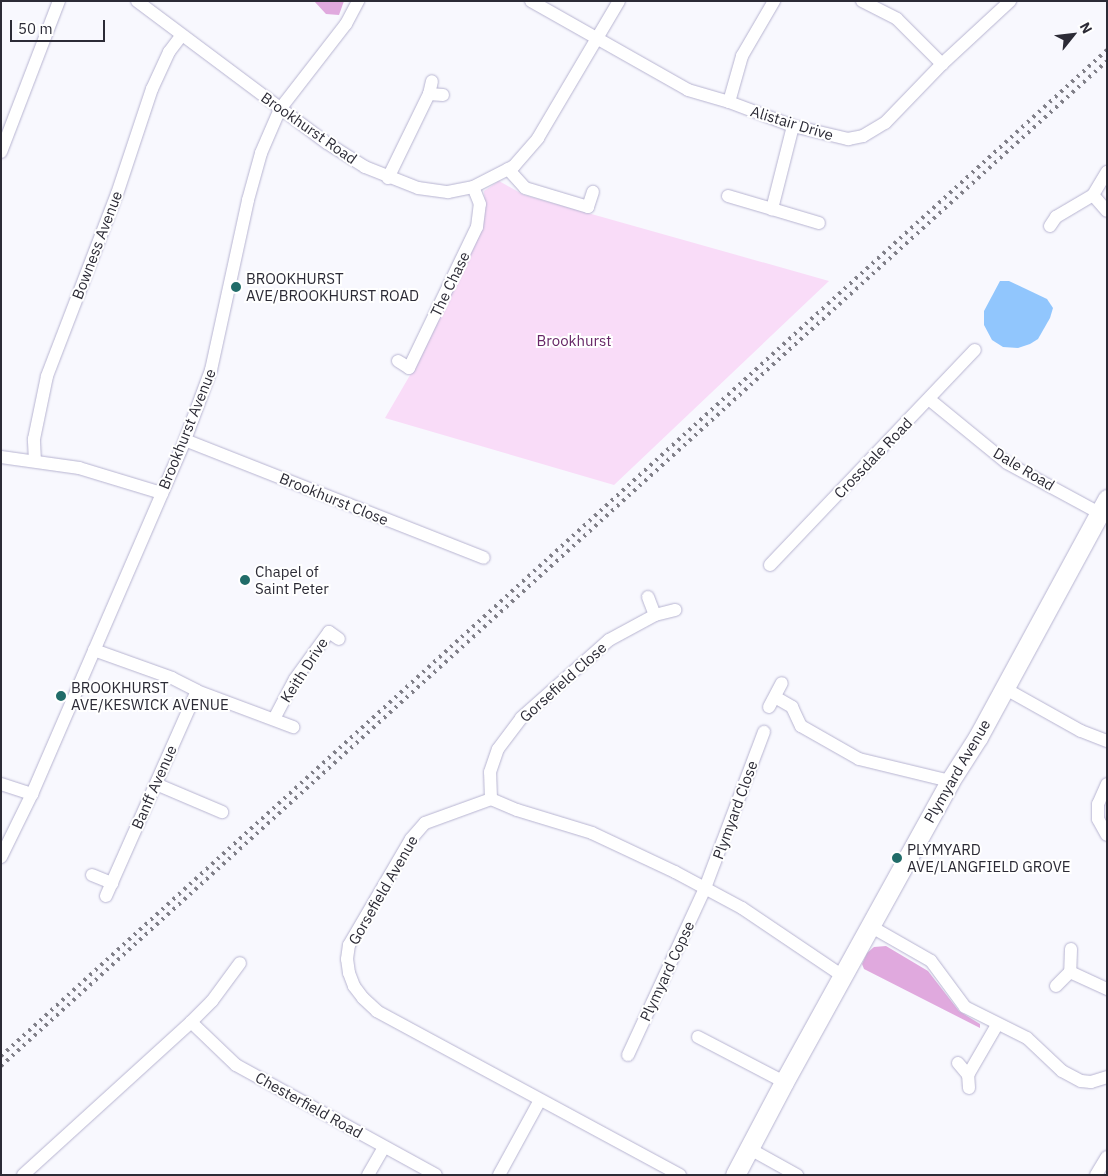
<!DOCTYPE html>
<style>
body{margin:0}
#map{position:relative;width:1108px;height:1176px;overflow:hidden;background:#f8f8fe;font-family:"IBM Plex Sans",sans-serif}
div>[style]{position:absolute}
.green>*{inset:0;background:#f9dcf8}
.forest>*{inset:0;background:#e0a9de}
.water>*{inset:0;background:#91c6fd}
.roads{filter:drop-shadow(0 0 1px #b7b4d1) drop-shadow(0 0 1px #b7b4d1)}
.street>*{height:12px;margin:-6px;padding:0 6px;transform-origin:6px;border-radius:6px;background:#fff}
.secondary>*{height:19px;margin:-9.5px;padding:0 9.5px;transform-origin:9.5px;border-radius:9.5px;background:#fff}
.rail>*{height:4px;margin-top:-2px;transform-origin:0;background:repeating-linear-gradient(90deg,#818089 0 2.5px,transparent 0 7.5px)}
.dots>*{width:14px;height:14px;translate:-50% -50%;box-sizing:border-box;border:2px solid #fff;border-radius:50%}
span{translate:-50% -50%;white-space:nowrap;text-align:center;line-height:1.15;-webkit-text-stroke:4px #fff;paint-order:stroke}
.street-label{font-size:15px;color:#2c2b36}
.poi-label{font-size:15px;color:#2c2b36}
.left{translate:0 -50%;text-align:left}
.park-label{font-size:15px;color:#672767}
.frame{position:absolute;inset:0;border:2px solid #2c2b36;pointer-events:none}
.north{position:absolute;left:1048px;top:10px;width:50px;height:50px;-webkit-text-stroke:4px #fff;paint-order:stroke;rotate:61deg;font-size:14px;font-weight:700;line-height:20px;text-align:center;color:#2c2b36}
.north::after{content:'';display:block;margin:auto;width:18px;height:22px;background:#2c2b36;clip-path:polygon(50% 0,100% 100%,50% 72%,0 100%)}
.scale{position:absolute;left:10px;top:20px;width:95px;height:22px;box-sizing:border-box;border:2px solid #2c2b36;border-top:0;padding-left:6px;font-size:15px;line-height:18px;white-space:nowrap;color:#2c2b36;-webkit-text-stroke:4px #fff;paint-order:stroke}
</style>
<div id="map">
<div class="green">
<i style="clip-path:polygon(499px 181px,524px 195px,829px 281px,614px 485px,385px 418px,413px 370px,485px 210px,484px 191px)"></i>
</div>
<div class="forest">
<i style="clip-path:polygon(314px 1px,344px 1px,339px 15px,326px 14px)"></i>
<i style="clip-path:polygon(886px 946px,928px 971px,959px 1011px,980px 1024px,980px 1028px,864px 969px,862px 964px,867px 953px,874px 947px)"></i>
</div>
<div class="water">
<i style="clip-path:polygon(1000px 281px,1009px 281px,1047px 299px,1053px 308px,1050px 318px,1038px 339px,1030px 344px,1018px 348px,1003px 347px,992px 340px,984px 325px,984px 311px)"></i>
</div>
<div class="roads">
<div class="street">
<i style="left:137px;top:1px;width:237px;rotate:36.8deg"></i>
<i style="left:327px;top:143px;width:45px;rotate:32.3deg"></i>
<i style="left:365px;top:167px;width:57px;rotate:21.6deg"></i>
<i style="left:418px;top:188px;width:30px;rotate:8deg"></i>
<i style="left:448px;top:192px;width:25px;rotate:-11deg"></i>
<i style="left:473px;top:187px;width:46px;rotate:-27.1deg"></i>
<i style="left:514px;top:166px;width:37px;rotate:-49deg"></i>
<i style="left:538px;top:138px;width:159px;rotate:-59.4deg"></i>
<i style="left:531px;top:1px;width:180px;rotate:29.5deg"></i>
<i style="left:688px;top:90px;width:43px;rotate:16.3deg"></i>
<i style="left:729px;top:102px;width:68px;rotate:20.6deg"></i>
<i style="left:793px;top:126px;width:57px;rotate:13.3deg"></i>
<i style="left:848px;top:139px;width:15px;rotate:-11deg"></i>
<i style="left:863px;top:136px;width:26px;rotate:-31deg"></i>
<i style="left:885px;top:123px;width:82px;rotate:-46deg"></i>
<i style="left:942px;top:64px;width:93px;rotate:-42.8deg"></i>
<i style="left:862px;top:1px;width:39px;rotate:27deg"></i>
<i style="left:897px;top:19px;width:64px;rotate:45deg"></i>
<i style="left:429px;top:94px;width:14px;rotate:4deg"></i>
<i style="left:729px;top:102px;width:48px;rotate:-74.2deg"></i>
<i style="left:742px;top:56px;width:64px;rotate:-59.8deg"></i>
<i style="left:793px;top:126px;width:86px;rotate:104.2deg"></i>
<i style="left:772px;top:209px;width:49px;rotate:16.6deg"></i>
<i style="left:1px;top:152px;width:162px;rotate:-69deg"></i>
<i style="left:508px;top:169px;width:25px;rotate:48deg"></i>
<i style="left:525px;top:188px;width:66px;rotate:16.8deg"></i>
<i style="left:588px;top:207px;width:16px;rotate:-72deg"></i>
<i style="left:388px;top:178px;width:93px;rotate:-64deg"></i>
<i style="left:429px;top:94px;width:13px;rotate:-77deg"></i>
<i style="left:1093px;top:195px;width:21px;rotate:49deg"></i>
<i style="left:728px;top:196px;width:46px;rotate:16.5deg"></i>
<i style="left:1050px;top:226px;width:11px;rotate:-56deg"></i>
<i style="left:1056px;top:217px;width:43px;rotate:-30.7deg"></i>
<i style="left:1093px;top:195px;width:27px;rotate:-59deg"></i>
<i style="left:398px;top:361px;width:13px;rotate:32deg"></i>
<i style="left:409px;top:368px;width:157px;rotate:-64.3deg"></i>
<i style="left:477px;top:227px;width:23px;rotate:-83deg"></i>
<i style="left:480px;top:204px;width:18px;rotate:-112deg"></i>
<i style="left:930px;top:400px;width:99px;rotate:39.3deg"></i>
<i style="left:1007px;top:463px;width:105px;rotate:28.5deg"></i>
<i style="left:185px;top:440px;width:321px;rotate:21.5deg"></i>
<i style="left:1px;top:457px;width:79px;rotate:8deg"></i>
<i style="left:79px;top:468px;width:87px;rotate:16.8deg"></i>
<i style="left:35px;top:461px;width:22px;rotate:-93deg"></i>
<i style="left:34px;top:439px;width:64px;rotate:-78.3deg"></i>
<i style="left:47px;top:376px;width:195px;rotate:-69deg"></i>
<i style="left:117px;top:194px;width:111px;rotate:-71.6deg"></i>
<i style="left:152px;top:89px;width:41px;rotate:-65.3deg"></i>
<i style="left:169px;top:52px;width:20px;rotate:-53deg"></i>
<i style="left:770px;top:565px;width:297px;rotate:-46.4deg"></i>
<i style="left:648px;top:597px;width:19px;rotate:69deg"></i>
<i style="left:94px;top:650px;width:83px;rotate:19.7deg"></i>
<i style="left:172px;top:678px;width:28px;rotate:27deg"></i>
<i style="left:197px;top:691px;width:103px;rotate:20.6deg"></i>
<i style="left:1004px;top:688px;width:88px;rotate:29.2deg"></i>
<i style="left:1081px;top:731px;width:28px;rotate:21deg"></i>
<i style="left:775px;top:697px;width:20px;rotate:30deg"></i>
<i style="left:792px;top:707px;width:21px;rotate:65deg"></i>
<i style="left:801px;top:726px;width:67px;rotate:29.6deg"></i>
<i style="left:859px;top:759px;width:94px;rotate:13.6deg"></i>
<i style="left:769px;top:707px;width:27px;rotate:-62deg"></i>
<i style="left:274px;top:719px;width:45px;rotate:-62.3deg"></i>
<i style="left:295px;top:679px;width:58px;rotate:-54.1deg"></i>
<i style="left:329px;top:632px;width:12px;rotate:35deg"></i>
<i style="left:1px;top:784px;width:33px;rotate:18deg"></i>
<i style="left:156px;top:784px;width:72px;rotate:23deg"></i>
<i style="left:1107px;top:784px;width:22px;rotate:114deg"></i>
<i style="left:1098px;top:804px;width:15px;rotate:90deg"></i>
<i style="left:1098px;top:819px;width:18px;rotate:61deg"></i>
<i style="left:491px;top:799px;width:27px;rotate:-92deg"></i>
<i style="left:490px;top:772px;width:24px;rotate:-71deg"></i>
<i style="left:498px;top:749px;width:39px;rotate:-53deg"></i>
<i style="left:521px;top:718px;width:118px;rotate:-41.6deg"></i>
<i style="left:609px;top:640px;width:52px;rotate:-28.5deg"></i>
<i style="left:655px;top:615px;width:21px;rotate:-14deg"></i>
<i style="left:1px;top:857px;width:70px;rotate:-63.8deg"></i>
<i style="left:32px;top:794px;width:386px;rotate:-66.6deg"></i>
<i style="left:185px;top:440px;width:75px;rotate:-69.6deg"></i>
<i style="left:211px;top:370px;width:174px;rotate:-77.7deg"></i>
<i style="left:248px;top:200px;width:49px;rotate:-74.5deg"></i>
<i style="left:261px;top:153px;width:48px;rotate:-66.6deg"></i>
<i style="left:280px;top:109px;width:108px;rotate:-52.2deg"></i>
<i style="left:346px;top:24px;width:26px;rotate:-62deg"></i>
<i style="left:92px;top:875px;width:22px;rotate:22deg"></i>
<i style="left:106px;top:896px;width:224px;rotate:-66.1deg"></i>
<i style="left:870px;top:926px;width:70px;rotate:29.8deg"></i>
<i style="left:931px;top:961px;width:57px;rotate:53.5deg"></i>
<i style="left:965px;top:1007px;width:69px;rotate:26.6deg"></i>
<i style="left:1027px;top:1038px;width:48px;rotate:43.3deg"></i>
<i style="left:1062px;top:1071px;width:21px;rotate:28deg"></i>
<i style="left:1081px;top:1081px;width:10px;rotate:6deg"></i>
<i style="left:1091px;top:1082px;width:17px;rotate:-17deg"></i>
<i style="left:1071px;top:949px;width:23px;rotate:92deg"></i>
<i style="left:1070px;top:972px;width:41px;rotate:24.7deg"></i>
<i style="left:1056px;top:986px;width:20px;rotate:-45deg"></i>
<i style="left:191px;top:1022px;width:30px;rotate:-45deg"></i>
<i style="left:212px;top:1001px;width:47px;rotate:-53.6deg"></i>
<i style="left:698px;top:1037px;width:97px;rotate:27.6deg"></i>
<i style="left:628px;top:1055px;width:184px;rotate:-65.2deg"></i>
<i style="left:705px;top:888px;width:167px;rotate:-69.3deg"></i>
<i style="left:958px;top:1063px;width:16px;rotate:50deg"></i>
<i style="left:969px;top:1088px;width:13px;rotate:-94deg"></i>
<i style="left:968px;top:1075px;width:58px;rotate:-59.9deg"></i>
<i style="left:750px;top:1149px;width:54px;rotate:29deg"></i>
<i style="left:23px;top:1175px;width:227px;rotate:-42.3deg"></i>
<i style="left:191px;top:1022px;width:62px;rotate:43.7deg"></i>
<i style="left:236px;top:1065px;width:228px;rotate:28.8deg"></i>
<i style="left:368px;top:1175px;width:32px;rotate:-60deg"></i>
<i style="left:499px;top:1175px;width:85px;rotate:-61.3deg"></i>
<i style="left:680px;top:1175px;width:345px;rotate:-151.6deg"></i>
<i style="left:377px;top:1011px;width:19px;rotate:-137deg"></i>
<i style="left:363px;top:998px;width:15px;rotate:-127deg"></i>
<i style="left:354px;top:986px;width:14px;rotate:-111deg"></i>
<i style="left:349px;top:973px;width:14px;rotate:-98deg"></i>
<i style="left:347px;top:959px;width:14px;rotate:-82deg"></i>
<i style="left:349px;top:945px;width:123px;rotate:-59.7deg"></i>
<i style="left:411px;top:839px;width:21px;rotate:-49deg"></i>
<i style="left:425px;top:823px;width:70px;rotate:-20deg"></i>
<i style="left:491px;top:799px;width:28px;rotate:23deg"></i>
<i style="left:517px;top:810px;width:78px;rotate:17deg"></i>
<i style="left:592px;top:833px;width:92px;rotate:25.2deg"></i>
<i style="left:675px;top:872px;width:76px;rotate:28.2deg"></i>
<i style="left:742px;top:908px;width:122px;rotate:34deg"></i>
<i style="left:1096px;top:1175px;width:21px;rotate:-59deg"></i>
</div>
<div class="secondary">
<i style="left:735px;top:1175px;width:105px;rotate:-62.2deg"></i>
<i style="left:784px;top:1082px;width:344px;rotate:-61.1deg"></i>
<i style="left:950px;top:781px;width:52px;rotate:-57.5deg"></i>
<i style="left:978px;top:737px;width:271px;rotate:-61.5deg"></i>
</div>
</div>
<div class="rail">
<i style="left:1px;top:1056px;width:1495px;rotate:-42.29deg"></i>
<i style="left:1px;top:1066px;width:1494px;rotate:-42.26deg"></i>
</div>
<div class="dots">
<i style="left:236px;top:287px;background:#216c69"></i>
<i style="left:245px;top:580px;background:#216c69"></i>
<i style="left:61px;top:696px;background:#216c69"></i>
<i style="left:897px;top:858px;background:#216c69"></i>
</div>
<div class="street-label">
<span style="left:792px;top:123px;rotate:17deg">Alistair Drive</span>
<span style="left:309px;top:128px;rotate:35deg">Brookhurst Road</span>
<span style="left:97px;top:245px;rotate:-69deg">Bowness Avenue</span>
<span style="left:450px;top:284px;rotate:-64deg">The Chase</span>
<span style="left:187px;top:429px;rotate:-68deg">Brookhurst Avenue</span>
<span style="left:873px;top:458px;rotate:-46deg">Crossdale Road</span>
<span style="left:1024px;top:469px;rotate:31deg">Dale Road</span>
<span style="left:334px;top:499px;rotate:22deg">Brookhurst Close</span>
<span style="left:304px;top:670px;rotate:-57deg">Keith Drive</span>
<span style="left:563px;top:682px;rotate:-42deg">Gorsefield Close</span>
<span style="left:957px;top:771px;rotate:-60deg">Plymyard Avenue</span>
<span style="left:154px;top:787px;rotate:-66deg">Banff Avenue</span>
<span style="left:735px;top:810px;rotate:-70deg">Plymyard Close</span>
<span style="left:383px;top:890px;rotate:-60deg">Gorsefield Avenue</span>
<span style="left:667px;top:971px;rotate:-65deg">Plymyard Copse</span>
<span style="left:309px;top:1105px;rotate:29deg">Chesterfield Road</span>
</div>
<div class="poi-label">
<span class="left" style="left:246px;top:287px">BROOKHURST<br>AVE/BROOKHURST ROAD</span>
<span class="left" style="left:255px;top:580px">Chapel of<br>Saint Peter</span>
<span class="left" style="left:71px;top:696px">BROOKHURST<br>AVE/KESWICK AVENUE</span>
<span class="left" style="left:907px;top:858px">PLYMYARD<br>AVE/LANGFIELD GROVE</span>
</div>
<div class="park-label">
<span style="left:574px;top:341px">Brookhurst</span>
</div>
<div class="frame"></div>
<div class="north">N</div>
<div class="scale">50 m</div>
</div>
